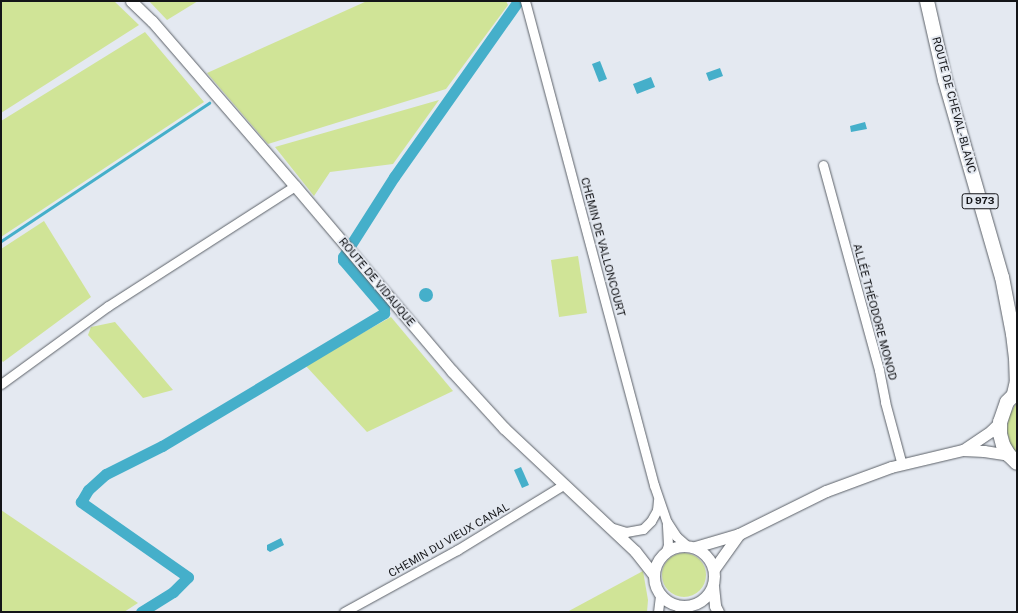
<!DOCTYPE html>
<meta charset="utf-8">
<style>
body{margin:0}
#map{position:relative;width:1018px;height:613px;overflow:hidden;background:#e4e9f1;font-family:"Public Sans",sans-serif}
div>[style]{position:absolute}
.green>*{inset:0;background:#d0e497}
.round{border-radius:50%}
.water>*{inset:0;background:#45afca}
.stream>*{height:3px;margin:-1.5px;padding:0 1.5px;transform-origin:1.5px;border-radius:1.5px;background:#45afca}
.canal>*{height:11px;margin:-5.5px;padding:0 5.5px;transform-origin:5.5px;border-radius:5.5px;background:#45afca}
.roads{filter:drop-shadow(0 0 1px #5c6168) drop-shadow(0 0 1px #5c6168)}
.minor>*{height:9px;margin:-4.5px;padding:0 4.5px;transform-origin:4.5px;border-radius:4.5px;background:#fff}
.tertiary>*{height:11px;margin:-5.5px;padding:0 5.5px;transform-origin:5.5px;border-radius:5.5px;background:#fff}
.tertiary>.ring{margin:-5.5px;padding:0;box-sizing:content-box;background:none;border:11px solid #fff;border-radius:50%}
.primary>*{height:14px;margin:-7px;padding:0 7px;transform-origin:7px;border-radius:7px;background:#fff}
span{translate:-50% -50%;white-space:nowrap;text-align:center;line-height:1.15;-webkit-text-stroke:3.5px #e4e9f1;paint-order:stroke}
.shield-label span{padding:1px 3px;background:#e4e9f1;border:1px solid;border-radius:3px;-webkit-text-stroke-width:0}
.shield-label{font-size:10px;color:#141518;font-weight:700}
.street-label{font-size:11px;color:#141518}
.frame{position:absolute;inset:0;border:2px solid #141518;pointer-events:none}
</style>
<div id="map">
<div class="green">
<i style="clip-path:polygon(1px 1px,114px 1px,139px 25px,1px 113px)"></i>
<i style="clip-path:polygon(149px 1px,198px 1px,167px 20px)"></i>
<i style="clip-path:polygon(367px 1px,506px 1px,508px 5px,446px 89px,268px 144px,207px 73px)"></i>
<i style="clip-path:polygon(145px 32px,204px 102px,1px 237px,1px 121px)"></i>
<i style="clip-path:polygon(439px 100px,393px 164px,330px 172px,314px 196px,275px 147px)"></i>
<i style="clip-path:polygon(44px 221px,91px 297px,3px 362px,1px 360px,1px 249px)"></i>
<i style="clip-path:polygon(578px 256px,587px 313px,559px 317px,551px 260px)"></i>
<i style="clip-path:polygon(391px 317px,453px 391px,367px 432px,305px 365px)"></i>
<i style="clip-path:polygon(115px 322px,173px 390px,143px 398px,88px 335px,91px 327px)"></i>
<i style="clip-path:polygon(1017px 402px,1017px 455px,1010px 443px,1007px 430px,1009px 416px)"></i>
<i style="clip-path:polygon(1px 510px,138px 603px,124px 612px,1px 612px)"></i>
<i class="round" style="left:662px;top:553px;width:44px;height:44px"></i>
<i style="clip-path:polygon(643px 571px,648px 600px,647px 612px,567px 612px)"></i>
</div>
<div class="water">
<i style="clip-path:polygon(600px 61px,607px 79px,599px 82px,592px 64px)"></i>
<i style="clip-path:polygon(720px 68px,723px 76px,709px 81px,706px 73px)"></i>
<i style="clip-path:polygon(651px 77px,655px 87px,637px 94px,633px 84px)"></i>
<i style="clip-path:polygon(865px 122px,867px 129px,851px 132px,850px 126px)"></i>
<i class="round" style="left:419px;top:288px;width:14px;height:14px"></i>
<i style="clip-path:polygon(521px 467px,529px 485px,522px 488px,514px 470px)"></i>
<i style="clip-path:polygon(281px 538px,284px 545px,270px 552px,267px 550px,267px 545px)"></i>
</div>
<div class="stream">
<i style="left:1px;top:241px;width:250px;rotate:-33.6deg"></i>
</div>
<div class="canal">
<i style="left:141px;top:612px;width:38px;rotate:-32deg"></i>
<i style="left:173px;top:592px;width:21px;rotate:-45deg"></i>
<i style="left:188px;top:577px;width:131px;rotate:-145deg"></i>
<i style="left:81px;top:502px;width:14px;rotate:-60deg"></i>
<i style="left:88px;top:490px;width:24px;rotate:-42deg"></i>
<i style="left:106px;top:474px;width:63px;rotate:-26.6deg"></i>
<i style="left:162px;top:446px;width:259px;rotate:-30.9deg"></i>
<i style="left:384px;top:313px;width:5px;rotate:-90deg"></i>
<i style="left:384px;top:308px;width:63px;rotate:-130.5deg"></i>
<i style="left:343px;top:260px;width:3px;rotate:-90deg"></i>
<i style="left:343px;top:257px;width:95px;rotate:-57.5deg"></i>
<i style="left:394px;top:177px;width:215px;rotate:-54.8deg"></i>
</div>
<div class="roads">
<div class="minor">
<i style="left:525px;top:1px;width:501px;rotate:75.08deg"></i>
<i style="left:654px;top:485px;width:39px;rotate:71deg"></i>
<i style="left:667px;top:522px;width:17px;rotate:57deg"></i>
<i style="left:676px;top:536px;width:13px;rotate:42deg"></i>
<i style="left:823px;top:165px;width:213px;rotate:74.7deg"></i>
<i style="left:879px;top:370px;width:33px;rotate:79deg"></i>
<i style="left:885px;top:402px;width:65px;rotate:74.9deg"></i>
<i style="left:1px;top:384px;width:132px;rotate:-36.1deg"></i>
<i style="left:108px;top:306px;width:222px;rotate:-32.7deg"></i>
<i style="left:610px;top:527px;width:17px;rotate:17deg"></i>
<i style="left:626px;top:532px;width:17px;rotate:-10deg"></i>
<i style="left:643px;top:529px;width:11px;rotate:-45deg"></i>
<i style="left:651px;top:521px;width:13px;rotate:-61deg"></i>
<i style="left:657px;top:510px;width:10px;rotate:-84deg"></i>
<i style="left:666px;top:551px;width:6px;rotate:-72deg"></i>
<i style="left:668px;top:545px;width:21px;rotate:-93deg"></i>
<i style="left:344px;top:612px;width:129px;rotate:-28.8deg"></i>
<i style="left:457px;top:550px;width:124px;rotate:-31.5deg"></i>
<i style="left:658px;top:612px;width:17px;rotate:-83deg"></i>
<i style="left:679px;top:612px;width:8px;rotate:-50deg"></i>
</div>
<div class="tertiary">
<i style="left:131px;top:1px;width:29px;rotate:44deg"></i>
<i style="left:152px;top:21px;width:218px;rotate:49.1deg"></i>
<i style="left:295px;top:186px;width:243px;rotate:49.7deg"></i>
<i style="left:452px;top:371px;width:77px;rotate:47.6deg"></i>
<i style="left:504px;top:428px;width:180px;rotate:43.2deg"></i>
<i style="left:635px;top:551px;width:31px;rotate:52deg"></i>
<i style="left:963px;top:450px;width:34px;rotate:-34deg"></i>
<i style="left:991px;top:431px;width:13px;rotate:-45deg"></i>
<i class="ring" style="left:654px;top:546px;width:49px;height:49px"></i>
<i style="left:695px;top:547px;width:46px;rotate:-16.5deg"></i>
<i style="left:739px;top:534px;width:97px;rotate:-26.3deg"></i>
<i style="left:826px;top:491px;width:69px;rotate:-20.3deg"></i>
<i style="left:891px;top:467px;width:74px;rotate:-13.3deg"></i>
<i style="left:963px;top:450px;width:21px;rotate:3deg"></i>
<i style="left:984px;top:451px;width:25px;rotate:9deg"></i>
<i style="left:714px;top:569px;width:43px;rotate:-54.5deg"></i>
<i style="left:713px;top:586px;width:20px;rotate:84deg"></i>
<i style="left:715px;top:606px;width:7px;rotate:63deg"></i>
</div>
<div class="primary">
<i style="left:927px;top:1px;width:81px;rotate:77.2deg"></i>
<i style="left:945px;top:80px;width:205px;rotate:73.9deg"></i>
<i style="left:1002px;top:277px;width:58px;rotate:79.1deg"></i>
<i style="left:1013px;top:334px;width:24px;rotate:83deg"></i>
<i style="left:1016px;top:358px;width:23px;rotate:88deg"></i>
<i style="left:1017px;top:381px;width:13px;rotate:103deg"></i>
<i style="left:1017px;top:392px;width:14px;rotate:135deg"></i>
<i style="left:1007px;top:402px;width:21px;rotate:109deg"></i>
<i style="left:1000px;top:422px;width:12px;rotate:90deg"></i>
<i style="left:1000px;top:434px;width:11px;rotate:75deg"></i>
<i style="left:1003px;top:445px;width:12px;rotate:59deg"></i>
<i style="left:1009px;top:455px;width:11px;rotate:45deg"></i>
</div>
</div>
<div class="shield-label">
<span style="left:980px;top:201px">D 973</span>
</div>
<div class="street-label">
<span style="left:954px;top:105px;rotate:75deg">ROUTE DE CHEVAL-BLANC</span>
<span style="left:603px;top:247px;rotate:75deg">CHEMIN DE VALLONCOURT</span>
<span style="left:377px;top:282px;rotate:50deg">ROUTE DE VIDAUQUE</span>
<span style="left:875px;top:312px;rotate:75deg">ALLÉE THÉODORE MONOD</span>
<span style="left:449px;top:540px;rotate:-30deg">CHEMIN DU VIEUX CANAL</span>
</div>
<div class="frame"></div>
</div>
